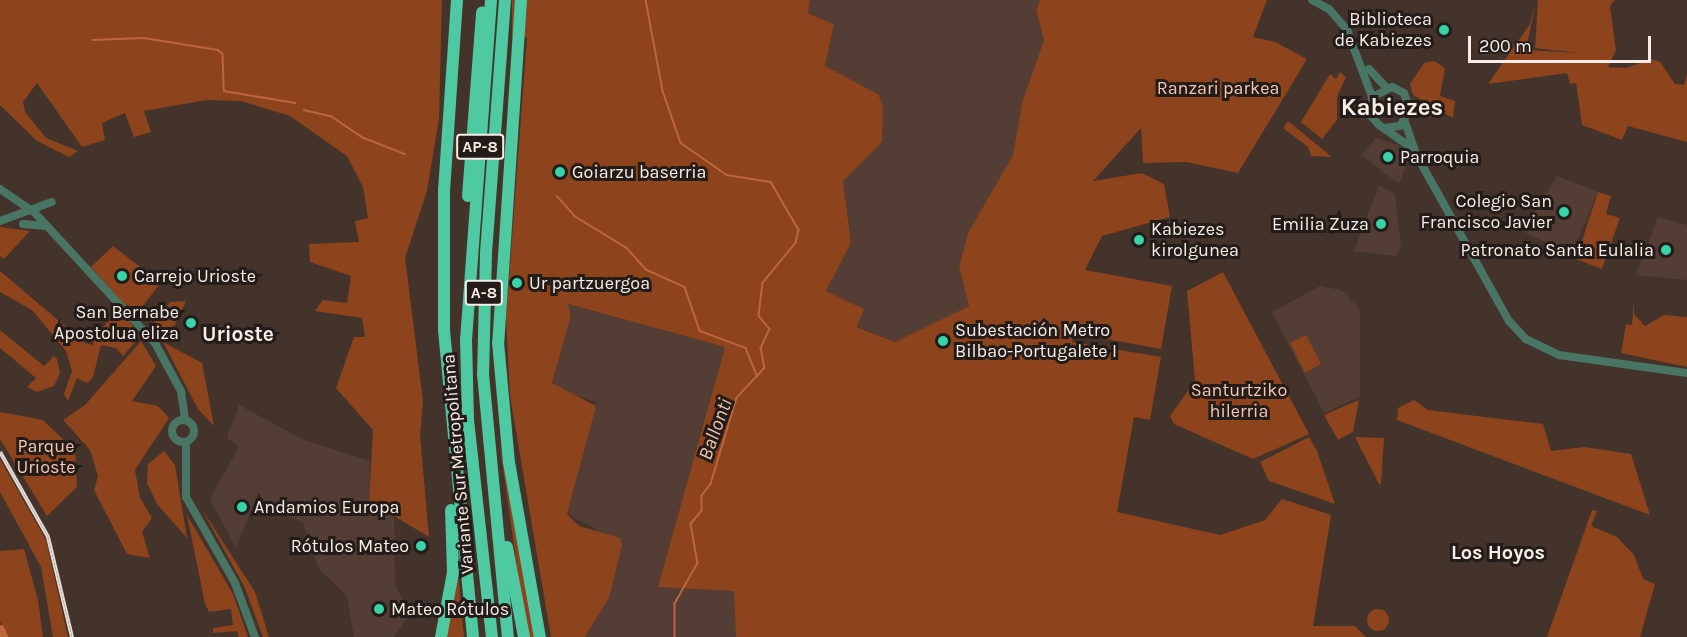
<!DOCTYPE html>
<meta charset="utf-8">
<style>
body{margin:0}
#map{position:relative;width:1687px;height:637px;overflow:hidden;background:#43332b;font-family:Karla,sans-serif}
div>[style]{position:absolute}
.built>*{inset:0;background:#543d34}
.green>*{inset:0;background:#8d431b}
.round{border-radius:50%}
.stream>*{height:1.5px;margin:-0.75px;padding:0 0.75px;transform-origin:0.75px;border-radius:0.75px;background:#bc663c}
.river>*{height:10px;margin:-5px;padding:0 5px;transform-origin:5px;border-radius:5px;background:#bc663c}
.tertiary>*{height:8px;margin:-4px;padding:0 4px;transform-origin:4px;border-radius:4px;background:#497565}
.tertiary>.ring{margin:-4px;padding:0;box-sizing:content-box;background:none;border:8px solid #497565;border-radius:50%}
.motorway>*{height:12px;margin:-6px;padding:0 6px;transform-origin:6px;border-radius:6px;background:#4fc9a2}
.rail>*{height:4px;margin-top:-2px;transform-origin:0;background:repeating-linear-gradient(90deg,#241c19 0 4.5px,#e5dad5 0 9px);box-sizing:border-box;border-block:2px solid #e5dad5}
.dots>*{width:16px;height:16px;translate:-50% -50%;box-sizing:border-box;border:3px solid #241c19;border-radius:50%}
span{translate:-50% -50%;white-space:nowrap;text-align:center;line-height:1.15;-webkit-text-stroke:6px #241c19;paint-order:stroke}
.shield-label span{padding:2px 4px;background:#241c19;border:2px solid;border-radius:4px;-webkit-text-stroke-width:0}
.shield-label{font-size:16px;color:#f8ede8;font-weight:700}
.poi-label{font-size:18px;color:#f8ede8}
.right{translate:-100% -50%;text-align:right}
.left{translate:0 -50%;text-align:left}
.park-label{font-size:18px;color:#f6c7b2}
.street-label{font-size:18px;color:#f8ede8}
.water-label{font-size:20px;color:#f3c4ae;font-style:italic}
.neighbourhood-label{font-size:20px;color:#f8ede8;font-weight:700}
.quarter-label{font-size:21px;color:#f8ede8;font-weight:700}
.district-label{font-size:24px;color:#f8ede8;font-weight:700}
.scale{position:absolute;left:1468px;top:36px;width:183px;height:27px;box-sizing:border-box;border:3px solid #f8ede8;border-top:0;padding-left:8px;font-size:18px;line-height:21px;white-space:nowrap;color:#f8ede8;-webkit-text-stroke:4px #241c19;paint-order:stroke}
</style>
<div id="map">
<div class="built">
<i style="clip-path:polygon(810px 0,1040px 0,1036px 10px,1045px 40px,1022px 103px,1013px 155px,968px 233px,959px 267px,969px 306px,895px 342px,857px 326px,864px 309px,826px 291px,851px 243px,843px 181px,882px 142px,878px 94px,825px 66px,834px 24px,807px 12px)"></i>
<i style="clip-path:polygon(1376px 138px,1398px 145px,1409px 158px,1399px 184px,1361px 155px)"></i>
<i style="clip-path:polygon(1557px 176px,1598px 192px,1572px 254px,1522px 231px)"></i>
<i style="clip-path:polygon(1379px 185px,1395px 194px,1401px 246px,1396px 256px,1354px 251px)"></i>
<i style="clip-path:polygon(1658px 217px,1687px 225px,1687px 280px,1636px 275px)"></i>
<i style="clip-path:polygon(1320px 286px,1341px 290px,1360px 309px,1360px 397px,1324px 413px,1272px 312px)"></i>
<i style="clip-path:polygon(567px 304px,725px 347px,659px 586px,743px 590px,745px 637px,585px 637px,609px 598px,596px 529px,567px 514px,596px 402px,559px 390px,550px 376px,571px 315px)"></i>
<i style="clip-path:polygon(239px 405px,304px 440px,370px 461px,369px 501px,394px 516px,395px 584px,405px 605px,406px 620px,393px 637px,354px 637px,347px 596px,319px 569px,303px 522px,254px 503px,236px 548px,210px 499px,239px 447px,227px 438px)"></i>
</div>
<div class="green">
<i style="clip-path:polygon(0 0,442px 0,439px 119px,427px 191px,405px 258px,423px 401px,420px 435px,429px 537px,369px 501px,373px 430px,336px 388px,354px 337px,365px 337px,362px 318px,315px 311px,323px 300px,347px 303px,351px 276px,310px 262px,309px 244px,359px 242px,355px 221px,368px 218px,363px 187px,347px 156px,290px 116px,241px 101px,207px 100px,144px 111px,151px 132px,134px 137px,125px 113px,102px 123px,105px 140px,82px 147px,37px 83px,23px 102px,25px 112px,46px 138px,78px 151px,69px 157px,37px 141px,0 105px)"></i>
<i style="clip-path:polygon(512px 0,810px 0,808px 13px,834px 24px,825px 66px,878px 94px,883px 107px,882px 142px,843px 181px,851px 243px,826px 291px,864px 309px,857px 327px,895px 342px,969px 306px,959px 267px,968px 233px,1013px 155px,1022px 103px,1044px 40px,1036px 10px,1040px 0,1267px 0,1253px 37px,1275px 42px,1307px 59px,1238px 173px,1186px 162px,1143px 163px,1141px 128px,1093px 181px,1142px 173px,1164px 184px,1170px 217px,1102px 236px,1085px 270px,1172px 286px,1161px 349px,1074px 333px,1070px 355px,1073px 342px,1161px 357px,1150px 420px,1134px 417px,1117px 512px,1220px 535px,1265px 520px,1282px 499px,1331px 515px,1313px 626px,1355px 626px,1366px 637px,736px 637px,734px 591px,658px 587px,725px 347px,568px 304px,571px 315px,552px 383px,596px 406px,567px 514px,579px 526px,620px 538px,622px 545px,609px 598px,585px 637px,551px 637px,510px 396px,506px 318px,527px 37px,512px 36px)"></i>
<i style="clip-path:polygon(1538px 0,1615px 0,1610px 6px,1616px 50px,1608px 67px,1626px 68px,1651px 59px,1660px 62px,1675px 84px,1684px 85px,1687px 74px,1687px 142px,1628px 126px,1622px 140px,1582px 125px,1576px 83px,1570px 84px,1567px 73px,1488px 84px,1530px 24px,1536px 1px,1526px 50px,1578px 53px,1535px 48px)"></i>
<i style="clip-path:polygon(1434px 61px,1445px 68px,1440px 96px,1455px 101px,1453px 118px,1413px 95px,1410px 84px,1424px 63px)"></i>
<i style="clip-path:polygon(1340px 72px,1346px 77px,1337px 97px,1337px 120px,1322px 139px,1301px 122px,1330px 74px,1336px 79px)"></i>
<i style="clip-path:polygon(1288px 121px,1332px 157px,1311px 156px,1308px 147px,1283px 128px)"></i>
<i style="clip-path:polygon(1598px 192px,1611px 196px,1606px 214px,1620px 218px,1602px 269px,1576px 259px)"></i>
<i style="clip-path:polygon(0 227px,30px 231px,4px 259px,0 256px)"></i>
<i style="clip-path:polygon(113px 246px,161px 283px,140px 309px,125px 305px,91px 267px)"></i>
<i style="clip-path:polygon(0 271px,85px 343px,93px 345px,94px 335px,121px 310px,140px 336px,123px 356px,116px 348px,101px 345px,93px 377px,87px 383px,77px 378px,68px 401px,64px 394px,72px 371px,66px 351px,32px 310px,0 292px)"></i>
<i style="clip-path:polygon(1223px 272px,1309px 434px,1253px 459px,1174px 424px,1170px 416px,1195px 381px,1187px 291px)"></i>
<i style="clip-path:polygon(1634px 300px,1634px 314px,1645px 326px,1664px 315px,1687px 317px,1687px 367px,1621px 353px,1626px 324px,1632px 325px)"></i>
<i style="clip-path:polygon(186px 301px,175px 325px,162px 332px,151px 327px,170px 302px)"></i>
<i style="clip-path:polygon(0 330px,44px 366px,54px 356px,57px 359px,60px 373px,54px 386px,37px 392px,27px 387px,36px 378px,0 348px)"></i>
<i style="clip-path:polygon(1306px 335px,1321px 364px,1305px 373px,1290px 343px)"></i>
<i style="clip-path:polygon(141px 341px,156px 366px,132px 401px,158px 406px,169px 418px,135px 470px,140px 498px,152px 518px,142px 532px,150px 558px,127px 554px,94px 490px,98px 476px,90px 450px,63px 420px,85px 405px)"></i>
<i style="clip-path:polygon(163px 342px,202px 363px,214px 426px,198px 409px)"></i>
<i style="clip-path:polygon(1359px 400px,1353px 432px,1338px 440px,1324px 415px)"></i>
<i style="clip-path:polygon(1414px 400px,1428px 410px,1543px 424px,1551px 451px,1584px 447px,1631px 454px,1650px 515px,1397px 420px,1398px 408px)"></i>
<i style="clip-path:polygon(0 412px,43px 420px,75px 451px,77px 487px,47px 516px,0 439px)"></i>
<i style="clip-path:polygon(1309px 437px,1317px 451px,1335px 504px,1269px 481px,1260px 462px)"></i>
<i style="clip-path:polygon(1355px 437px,1384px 438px,1381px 484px,1379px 484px)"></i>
<i style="clip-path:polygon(499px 440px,531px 605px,536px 637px,529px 637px,524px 616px)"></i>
<i style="clip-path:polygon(164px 451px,175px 465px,187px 538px,157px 504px,147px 483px,148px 464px)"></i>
<i style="clip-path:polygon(0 459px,46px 540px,68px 637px,53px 637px,41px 567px,0 492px)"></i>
<i style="clip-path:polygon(200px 506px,255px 592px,269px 637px,263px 637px,245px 588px)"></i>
<i style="clip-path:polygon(1592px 510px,1597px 511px,1591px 526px,1617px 537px,1634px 555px,1643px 579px,1655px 584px,1640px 637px,1547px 637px)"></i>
<i style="clip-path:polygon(187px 515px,233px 594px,248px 637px,239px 637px,237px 631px,213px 633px,213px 628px,233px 625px,231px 609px,209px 612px,205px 604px)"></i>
<i style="clip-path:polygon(24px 549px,38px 600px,43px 637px,6px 637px,0 621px,0 551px)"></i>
<i style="clip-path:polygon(458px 572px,464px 637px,444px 637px)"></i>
<i class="round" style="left:1367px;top:609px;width:22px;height:22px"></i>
</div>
<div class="stream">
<i style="left:646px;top:0;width:93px;rotate:79.4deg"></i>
<i style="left:663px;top:91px;width:55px;rotate:70.9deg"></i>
<i style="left:681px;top:143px;width:56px;rotate:34.8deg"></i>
<i style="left:727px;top:175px;width:45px;rotate:9deg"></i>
<i style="left:771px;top:182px;width:56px;rotate:59.7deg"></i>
<i style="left:799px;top:230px;width:13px;rotate:103deg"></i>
<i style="left:796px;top:243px;width:52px;rotate:129.5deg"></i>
<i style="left:763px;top:283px;width:33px;rotate:97deg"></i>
<i style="left:759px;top:316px;width:17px;rotate:50deg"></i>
<i style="left:770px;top:329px;width:21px;rotate:115deg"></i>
<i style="left:761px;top:348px;width:20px;rotate:79deg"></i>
<i style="left:765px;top:368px;width:41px;rotate:133deg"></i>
<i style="left:737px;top:398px;width:90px;rotate:106.8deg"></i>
<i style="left:711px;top:484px;width:15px;rotate:127deg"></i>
<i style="left:702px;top:496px;width:15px;rotate:90deg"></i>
<i style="left:702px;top:511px;width:17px;rotate:130deg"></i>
<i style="left:691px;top:524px;width:40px;rotate:80deg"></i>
<i style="left:698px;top:563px;width:47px;rotate:119.3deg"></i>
<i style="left:675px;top:604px;width:33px;rotate:90deg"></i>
<i style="left:93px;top:40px;width:51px;rotate:-2.2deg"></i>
<i style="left:144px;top:38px;width:75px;rotate:9.2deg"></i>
<i style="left:218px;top:50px;width:6px;rotate:39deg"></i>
<i style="left:223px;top:54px;width:37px;rotate:88deg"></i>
<i style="left:224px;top:91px;width:72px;rotate:9.6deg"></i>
<i style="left:304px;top:110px;width:28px;rotate:13deg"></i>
<i style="left:331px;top:116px;width:40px;rotate:34deg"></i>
<i style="left:364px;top:138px;width:44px;rotate:21.3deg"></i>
<i style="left:557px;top:196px;width:28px;rotate:48deg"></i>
<i style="left:576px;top:217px;width:60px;rotate:31.3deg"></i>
<i style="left:627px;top:248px;width:30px;rotate:48deg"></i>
<i style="left:647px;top:270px;width:42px;rotate:24.1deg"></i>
<i style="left:685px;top:287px;width:46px;rotate:71.2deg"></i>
<i style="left:700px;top:331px;width:49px;rotate:20.3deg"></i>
<i style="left:746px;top:348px;width:31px;rotate:68deg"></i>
</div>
<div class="river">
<i style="left:0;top:630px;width:8px;rotate:67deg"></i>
</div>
<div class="tertiary">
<i style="left:1312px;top:0;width:19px;rotate:28deg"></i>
<i style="left:1329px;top:9px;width:28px;rotate:49deg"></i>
<i style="left:1347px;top:30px;width:72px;rotate:69.5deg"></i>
<i style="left:1369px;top:69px;width:26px;rotate:47deg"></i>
<i style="left:1405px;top:122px;width:36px;rotate:71deg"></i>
<i style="left:1417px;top:156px;width:189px;rotate:60.9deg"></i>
<i style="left:1509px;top:321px;width:25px;rotate:47deg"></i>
<i style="left:1526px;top:339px;width:37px;rotate:26deg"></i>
<i style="left:1559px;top:355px;width:129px;rotate:8deg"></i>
<i style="left:1384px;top:128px;width:16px;rotate:-7deg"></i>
<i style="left:1400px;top:126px;width:20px;rotate:-60deg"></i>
<i style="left:1410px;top:109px;width:17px;rotate:-111deg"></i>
<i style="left:1404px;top:93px;width:13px;rotate:-153deg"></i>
<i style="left:1392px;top:87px;width:22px;rotate:153deg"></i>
<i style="left:1372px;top:97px;width:19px;rotate:93deg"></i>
<i style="left:1371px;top:116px;width:12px;rotate:48deg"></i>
<i style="left:1379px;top:125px;width:39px;rotate:35deg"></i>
<i style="left:0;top:189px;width:42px;rotate:34.4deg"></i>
<i style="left:35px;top:213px;width:177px;rotate:47.3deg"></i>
<i style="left:155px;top:343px;width:55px;rotate:61.6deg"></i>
<i style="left:181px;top:391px;width:29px;rotate:82deg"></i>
<i style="left:0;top:221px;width:55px;rotate:-20.1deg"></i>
<i style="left:23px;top:224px;width:23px;rotate:5deg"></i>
<i class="ring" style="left:172px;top:420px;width:14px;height:14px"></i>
<i style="left:186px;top:443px;width:54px;rotate:90deg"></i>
<i style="left:186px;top:497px;width:99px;rotate:60.3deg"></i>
<i style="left:235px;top:583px;width:58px;rotate:69.7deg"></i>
</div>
<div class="motorway">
<i style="left:457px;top:0;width:189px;rotate:93.9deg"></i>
<i style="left:444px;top:189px;width:141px;rotate:90deg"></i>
<i style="left:444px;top:330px;width:308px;rotate:84.6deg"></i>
<i style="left:491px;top:0;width:339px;rotate:94.2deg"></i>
<i style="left:466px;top:338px;width:82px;rotate:88.6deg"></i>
<i style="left:468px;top:420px;width:218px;rotate:83.7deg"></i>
<i style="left:505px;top:0;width:255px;rotate:94.3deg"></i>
<i style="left:486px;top:254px;width:120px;rotate:91.4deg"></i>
<i style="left:483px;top:374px;width:264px;rotate:84.6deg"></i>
<i style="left:521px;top:0;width:343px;rotate:93.8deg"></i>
<i style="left:498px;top:342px;width:121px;rotate:84.8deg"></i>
<i style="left:509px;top:462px;width:178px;rotate:80deg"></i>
<i style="left:468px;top:196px;width:184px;rotate:-85.6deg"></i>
<i style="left:507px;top:547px;width:92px;rotate:79.3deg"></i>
<i style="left:441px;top:637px;width:66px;rotate:-79.5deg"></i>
<i style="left:453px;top:572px;width:62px;rotate:-91.8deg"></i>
</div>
<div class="rail">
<i style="left:0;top:452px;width:98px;rotate:60.5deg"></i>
<i style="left:48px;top:537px;width:103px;rotate:76.5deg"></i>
</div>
<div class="dots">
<i style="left:1444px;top:30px;background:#36d4a7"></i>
<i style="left:1388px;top:157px;background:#36d4a7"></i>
<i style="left:560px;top:172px;background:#36d4a7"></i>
<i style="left:1564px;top:212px;background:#36d4a7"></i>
<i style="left:1381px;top:224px;background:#36d4a7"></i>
<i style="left:1139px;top:240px;background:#36d4a7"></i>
<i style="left:1666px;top:250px;background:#36d4a7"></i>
<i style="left:122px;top:276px;background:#36d4a7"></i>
<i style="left:517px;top:283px;background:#36d4a7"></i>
<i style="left:191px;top:323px;background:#36d4a7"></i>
<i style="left:943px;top:341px;background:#36d4a7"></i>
<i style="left:242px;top:507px;background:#36d4a7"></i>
<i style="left:421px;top:546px;background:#36d4a7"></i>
<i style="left:379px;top:609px;background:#36d4a7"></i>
</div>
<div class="shield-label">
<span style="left:480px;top:147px">AP-8</span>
<span style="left:484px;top:293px">A-8</span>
</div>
<div class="poi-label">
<span class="right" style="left:1432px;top:30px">Biblioteca<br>de Kabiezes</span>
<span class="left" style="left:1400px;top:157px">Parroquia</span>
<span class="left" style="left:572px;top:172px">Goiarzu baserria</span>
<span class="right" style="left:1552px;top:212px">Colegio San<br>Francisco Javier</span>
<span class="right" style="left:1369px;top:224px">Emilia Zuza</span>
<span class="left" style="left:1151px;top:240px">Kabiezes<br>kirolgunea</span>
<span class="right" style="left:1654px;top:250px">Patronato Santa Eulalia</span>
<span class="left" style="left:134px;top:276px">Carrejo Urioste</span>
<span class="left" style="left:529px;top:283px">Ur partzuergoa</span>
<span class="right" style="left:179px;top:323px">San Bernabe<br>Apostolua eliza</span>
<span class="left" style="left:955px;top:341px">Subestación Metro<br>Bilbao-Portugalete I</span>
<span class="left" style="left:254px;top:507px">Andamios Europa</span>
<span class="right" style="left:409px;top:546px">Rótulos Mateo</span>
<span class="left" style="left:391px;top:609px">Mateo Rótulos</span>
</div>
<div class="park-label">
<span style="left:1218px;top:88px">Ranzari parkea</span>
<span style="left:1239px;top:401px">Santurtziko<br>hilerria</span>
<span style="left:46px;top:457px">Parque<br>Urioste</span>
</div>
<div class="street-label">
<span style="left:458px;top:464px;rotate:-95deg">Variante Sur Metropolitana</span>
</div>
<div class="water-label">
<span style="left:715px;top:429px;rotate:-70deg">Ballonti</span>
</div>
<div class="neighbourhood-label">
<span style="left:1498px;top:552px">Los Hoyos</span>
</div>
<div class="quarter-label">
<span style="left:238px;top:334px">Urioste</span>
</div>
<div class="district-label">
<span style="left:1392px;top:108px">Kabiezes</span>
</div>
<div class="scale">200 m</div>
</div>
